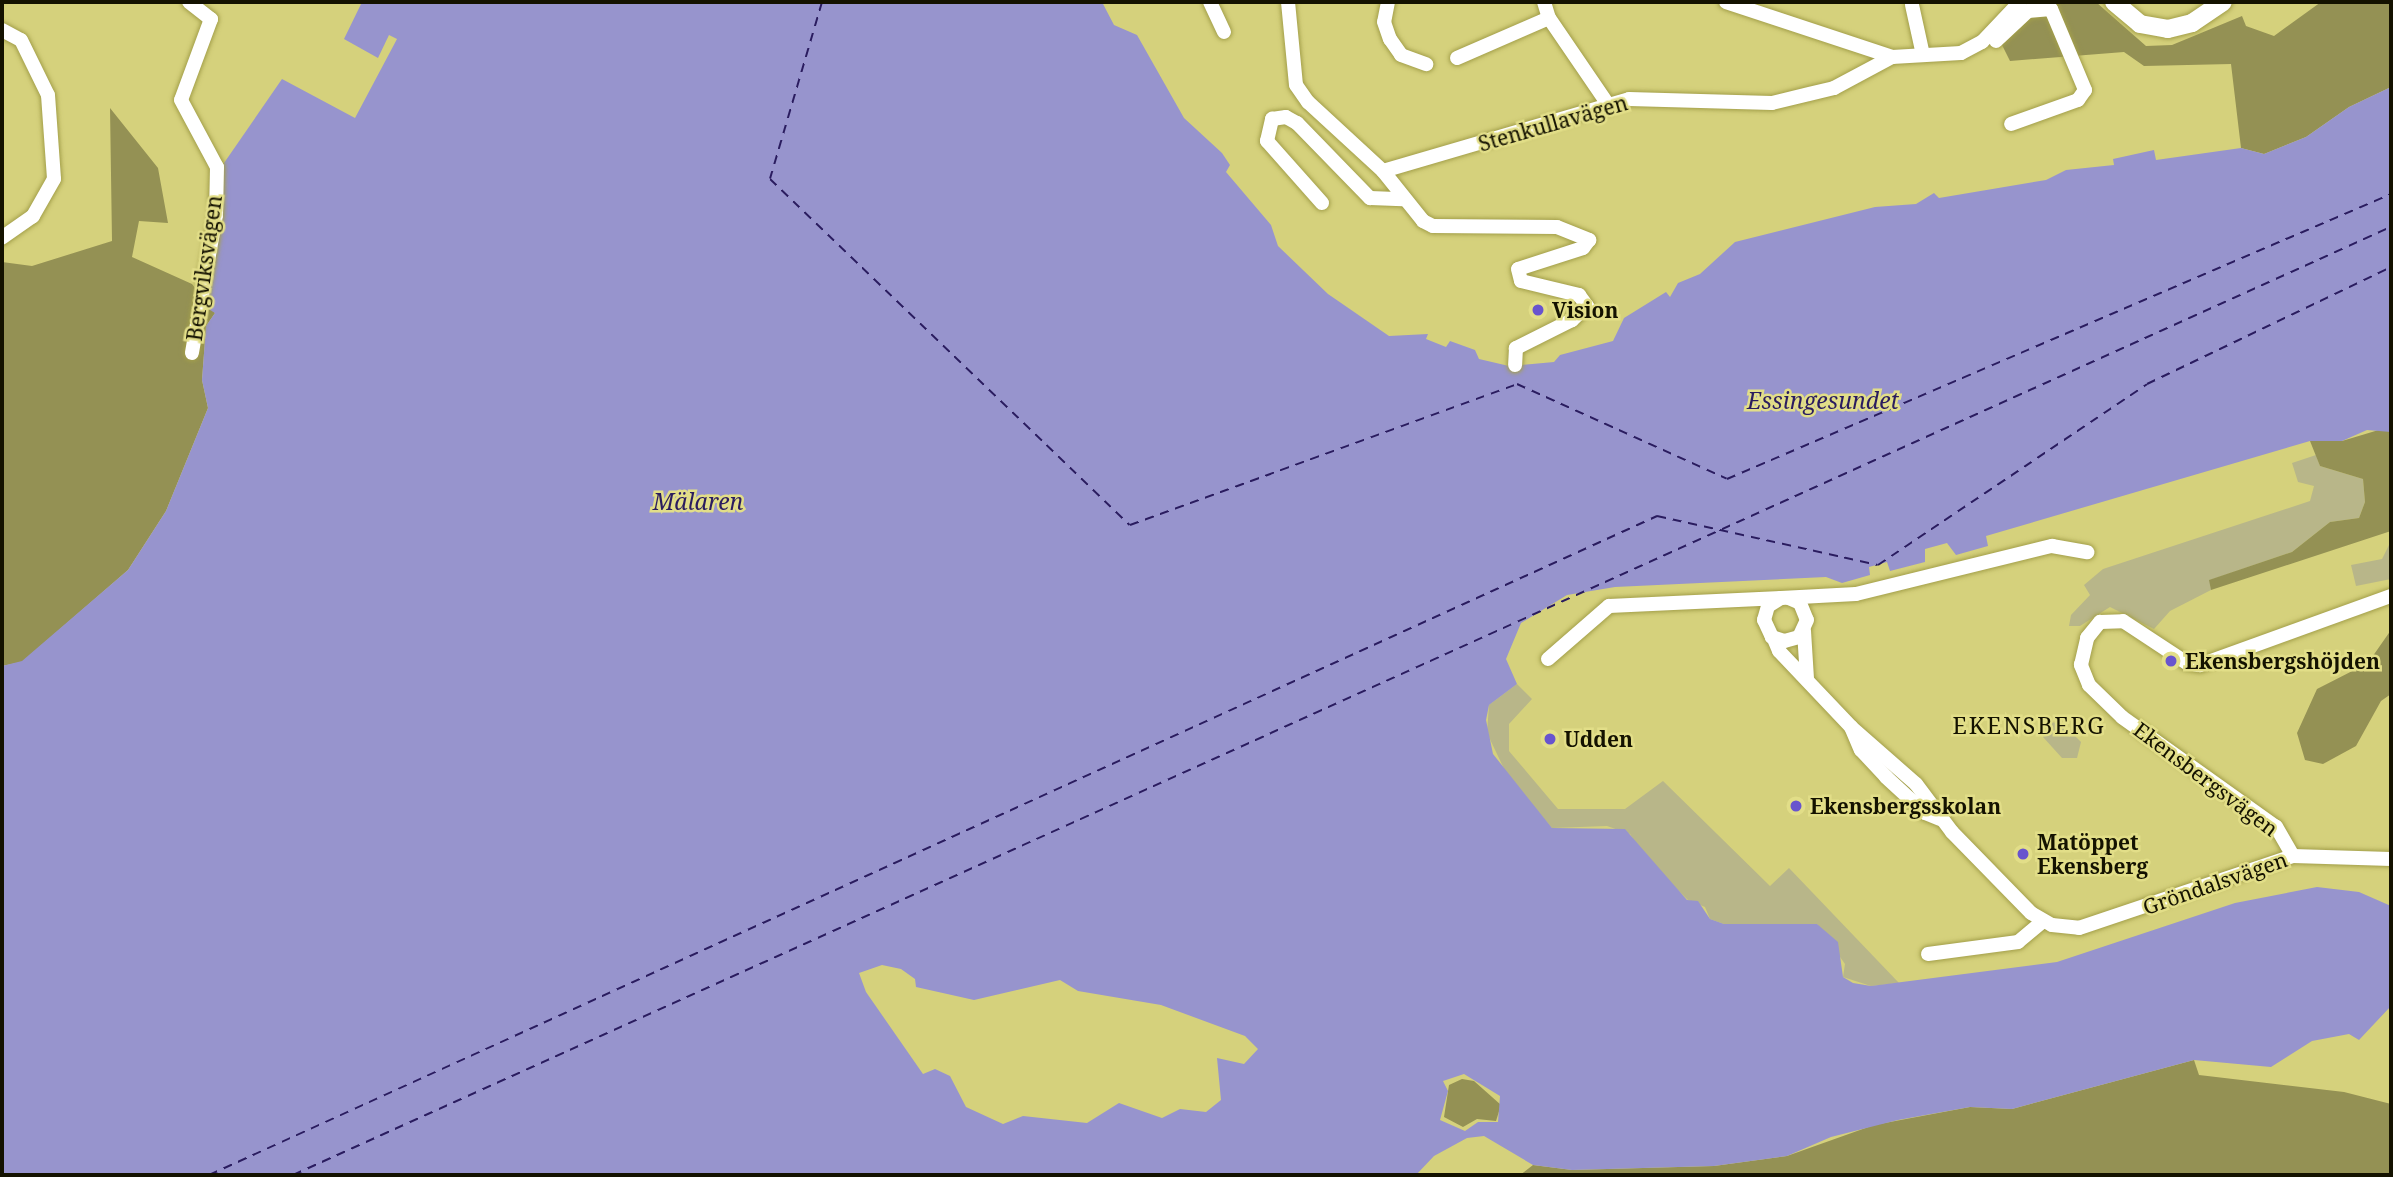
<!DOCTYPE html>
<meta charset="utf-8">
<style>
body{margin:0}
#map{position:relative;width:2393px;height:1177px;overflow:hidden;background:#d5d17c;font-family:"Noto Serif",serif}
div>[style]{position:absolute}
.green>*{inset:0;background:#b8b689}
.forest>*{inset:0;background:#949154}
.water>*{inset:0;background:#9794cd}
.ferry>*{height:2px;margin-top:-1px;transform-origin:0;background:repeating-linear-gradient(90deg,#2a1c5f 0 9px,transparent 0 16px)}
.roads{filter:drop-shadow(0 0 2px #a39f4a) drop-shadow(0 0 2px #a39f4a)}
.minor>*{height:14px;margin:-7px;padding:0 7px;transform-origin:7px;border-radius:7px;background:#fff}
.tertiary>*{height:18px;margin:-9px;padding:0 9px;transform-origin:9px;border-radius:9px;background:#fff}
.dots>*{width:19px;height:19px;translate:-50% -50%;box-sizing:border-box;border:4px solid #e2de88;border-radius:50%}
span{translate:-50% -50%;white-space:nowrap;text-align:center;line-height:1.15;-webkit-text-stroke:5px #e2de88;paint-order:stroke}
.street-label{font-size:21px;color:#141200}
.poi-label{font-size:21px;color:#141200;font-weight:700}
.left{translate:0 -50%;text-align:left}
.water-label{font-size:23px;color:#2a1c5f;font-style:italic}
.neighbourhood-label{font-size:23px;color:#141200;letter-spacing:2px}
.frame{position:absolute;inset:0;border:4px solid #141200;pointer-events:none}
</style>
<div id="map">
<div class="green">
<i style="clip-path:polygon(2316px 455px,2320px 466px,2363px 479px,2365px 502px,2359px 518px,2330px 522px,2292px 552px,2210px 580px,2211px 590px,2170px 611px,2154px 629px,2110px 607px,2080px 626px,2069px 626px,2071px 615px,2090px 595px,2084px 585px,2103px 569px,2310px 501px,2314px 486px,2298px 482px,2292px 463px)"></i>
<i style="clip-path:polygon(2391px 541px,2391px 579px,2356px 586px,2351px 565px,2382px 559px)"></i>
<i style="clip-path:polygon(1517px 684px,1532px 699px,1509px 724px,1509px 751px,1558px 809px,1625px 809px,1663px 781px,1770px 886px,1789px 868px,1899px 983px,1871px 986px,1843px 977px,1845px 964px,1817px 924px,1724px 924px,1710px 919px,1705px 907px,1688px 900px,1646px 859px,1630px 834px,1607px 826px,1552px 828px,1507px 775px,1487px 733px,1489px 705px)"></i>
<i style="clip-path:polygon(2051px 722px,2063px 724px,2081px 742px,2077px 758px,2062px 758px,2043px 737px)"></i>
</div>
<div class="forest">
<i style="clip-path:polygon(2036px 2px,2096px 2px,2146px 46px,2172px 45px,2242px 16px,2246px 26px,2274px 36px,2321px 2px,2391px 2px,2391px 87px,2349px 107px,2306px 137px,2264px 154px,2241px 148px,2231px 64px,2144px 66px,2124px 52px,2010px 61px,1997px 35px)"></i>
<i style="clip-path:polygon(110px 108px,158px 168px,168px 223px,139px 221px,132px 257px,192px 284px,215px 313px,206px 326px,202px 380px,208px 408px,166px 511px,128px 570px,22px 662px,2px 666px,2px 262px,32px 266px,112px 241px)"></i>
<i style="clip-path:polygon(2382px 429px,2391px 432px,2391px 531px,2211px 590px,2209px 580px,2292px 552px,2330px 522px,2359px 518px,2365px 502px,2363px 479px,2320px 466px,2310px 441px,2342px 441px)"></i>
<i style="clip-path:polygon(2391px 630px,2391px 694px,2381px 701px,2356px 746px,2323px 764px,2305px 760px,2297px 733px,2317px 689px,2368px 663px)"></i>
<i style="clip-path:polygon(2194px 1060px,2199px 1075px,2344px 1092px,2391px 1104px,2391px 1175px,1520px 1175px,1533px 1165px,1572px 1170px,1714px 1166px,1787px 1156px,1874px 1125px,1970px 1107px,2012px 1109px)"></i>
<i style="clip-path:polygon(1462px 1079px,1474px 1081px,1501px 1105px,1496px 1121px,1477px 1119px,1463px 1127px,1444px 1117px,1449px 1085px)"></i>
</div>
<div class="water">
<i style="clip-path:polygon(evenodd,362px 2px,1102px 2px,1114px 25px,1137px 35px,1184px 118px,1222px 153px,1230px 165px,1226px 172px,1271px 225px,1278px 246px,1328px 294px,1389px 336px,1428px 334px,1426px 339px,1446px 347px,1450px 341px,1475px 350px,1479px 359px,1509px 366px,1554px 362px,1560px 355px,1613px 341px,1624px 318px,1666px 292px,1670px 297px,1678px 283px,1700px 274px,1735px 242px,1875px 207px,1916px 204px,1934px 193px,1939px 198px,2046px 180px,2066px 170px,2114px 165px,2113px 159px,2154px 150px,2156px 160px,2241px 148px,2264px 154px,2306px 137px,2349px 107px,2391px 87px,2391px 432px,2367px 430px,2342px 441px,2310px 441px,1986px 536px,1988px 546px,1956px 555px,1947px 543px,1925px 549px,1925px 562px,1890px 571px,1887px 562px,1869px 567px,1870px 575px,1842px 583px,1826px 577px,1615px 587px,1567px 595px,1521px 623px,1506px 659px,1517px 684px,1489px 705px,1486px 720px,1493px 754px,1552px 828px,1625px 829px,1687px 900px,1698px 901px,1710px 919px,1724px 924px,1817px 924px,1838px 942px,1843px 977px,1853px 983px,1871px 986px,2057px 962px,2235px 903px,2317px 887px,2359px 892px,2391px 906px,2391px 1006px,2359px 1040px,2349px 1034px,2312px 1041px,2271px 1067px,2194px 1060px,2012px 1109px,1970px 1107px,1898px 1120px,1831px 1137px,1787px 1156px,1714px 1166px,1572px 1170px,1533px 1165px,1484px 1136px,1467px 1138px,1434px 1156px,1416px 1175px,2px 1175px,2px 666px,22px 661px,128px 570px,166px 511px,208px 408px,202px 380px,206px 326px,215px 313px,205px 307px,222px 221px,224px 163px,282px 79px,355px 118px,397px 39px,389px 35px,378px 58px,344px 39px,362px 2px,882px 965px,901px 969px,915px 979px,916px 987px,974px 1000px,1060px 980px,1078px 991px,1161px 1005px,1245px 1036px,1258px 1049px,1244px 1064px,1217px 1058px,1221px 1100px,1206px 1112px,1180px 1109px,1162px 1118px,1119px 1103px,1087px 1123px,1023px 1116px,1003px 1124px,966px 1107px,950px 1076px,935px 1069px,923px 1074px,866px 992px,859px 973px,882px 965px,362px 2px,1464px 1074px,1500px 1096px,1498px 1122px,1478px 1122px,1465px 1131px,1440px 1120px,1448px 1091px,1443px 1081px,1464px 1074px)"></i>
</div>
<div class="ferry">
<i style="left:822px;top:2px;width:184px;rotate:106.4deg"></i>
<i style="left:770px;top:179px;width:499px;rotate:43.9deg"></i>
<i style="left:1130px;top:525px;width:412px;rotate:-20deg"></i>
<i style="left:1517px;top:384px;width:230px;rotate:24.3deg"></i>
<i style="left:1727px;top:479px;width:723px;rotate:-23.23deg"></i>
<i style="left:209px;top:1175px;width:1591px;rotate:-24.47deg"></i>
<i style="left:1657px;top:516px;width:226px;rotate:12.5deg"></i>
<i style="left:1878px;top:565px;width:324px;rotate:-33.9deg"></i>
<i style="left:2147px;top:384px;width:271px;rotate:-25.6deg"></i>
<i style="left:293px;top:1175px;width:2302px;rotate:-24.32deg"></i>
</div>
<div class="roads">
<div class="minor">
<i style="left:189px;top:2px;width:28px;rotate:38deg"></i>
<i style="left:211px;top:19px;width:86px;rotate:110.3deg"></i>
<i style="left:181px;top:100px;width:76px;rotate:61.8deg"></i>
<i style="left:217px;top:167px;width:48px;rotate:91.2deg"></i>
<i style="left:216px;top:215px;width:140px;rotate:99.9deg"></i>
<i style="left:1210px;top:2px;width:33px;rotate:65deg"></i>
<i style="left:1288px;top:2px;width:83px;rotate:84.5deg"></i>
<i style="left:1296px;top:85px;width:21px;rotate:55deg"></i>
<i style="left:1308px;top:102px;width:102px;rotate:42.6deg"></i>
<i style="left:1383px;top:171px;width:256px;rotate:-16.3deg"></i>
<i style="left:1629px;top:99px;width:143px;rotate:1.6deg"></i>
<i style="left:1772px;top:103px;width:64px;rotate:-13.6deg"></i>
<i style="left:1834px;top:88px;width:66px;rotate:-28.1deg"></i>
<i style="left:1892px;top:57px;width:69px;rotate:-3.3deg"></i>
<i style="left:1961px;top:53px;width:24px;rotate:-28deg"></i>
<i style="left:1982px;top:42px;width:55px;rotate:-46.5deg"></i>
<i style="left:1388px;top:2px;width:20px;rotate:101deg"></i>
<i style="left:1384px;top:22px;width:18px;rotate:71deg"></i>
<i style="left:1390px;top:39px;width:19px;rotate:55deg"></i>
<i style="left:1401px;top:55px;width:27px;rotate:20deg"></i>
<i style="left:1544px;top:2px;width:17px;rotate:73deg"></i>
<i style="left:1549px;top:18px;width:107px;rotate:55.7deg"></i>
<i style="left:1726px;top:2px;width:175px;rotate:18.3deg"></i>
<i style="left:1912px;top:5px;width:51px;rotate:77.6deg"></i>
<i style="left:2px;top:30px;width:21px;rotate:28deg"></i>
<i style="left:21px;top:40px;width:61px;rotate:63.9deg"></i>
<i style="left:48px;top:95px;width:84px;rotate:85.9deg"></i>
<i style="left:54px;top:179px;width:43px;rotate:119.6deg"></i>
<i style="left:33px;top:216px;width:38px;rotate:145deg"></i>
<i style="left:1996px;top:41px;width:44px;rotate:-43.2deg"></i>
<i style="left:2028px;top:11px;width:23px;rotate:-5deg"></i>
<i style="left:2051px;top:9px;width:88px;rotate:67.2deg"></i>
<i style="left:2085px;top:90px;width:12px;rotate:125deg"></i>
<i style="left:2078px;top:100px;width:71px;rotate:160.3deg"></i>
<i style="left:1457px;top:58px;width:100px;rotate:-23.5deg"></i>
<i style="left:1383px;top:171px;width:64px;rotate:51.3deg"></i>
<i style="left:1423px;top:221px;width:11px;rotate:27deg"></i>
<i style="left:1433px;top:226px;width:124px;rotate:0.5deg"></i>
<i style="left:1557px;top:227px;width:35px;rotate:22deg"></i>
<i style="left:1589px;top:240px;width:10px;rotate:127deg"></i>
<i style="left:1583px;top:248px;width:68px;rotate:162.1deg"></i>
<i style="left:1518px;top:269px;width:12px;rotate:76deg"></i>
<i style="left:1521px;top:281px;width:60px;rotate:13.6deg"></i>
<i style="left:1579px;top:295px;width:14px;rotate:54deg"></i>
<i style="left:1587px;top:306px;width:21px;rotate:137deg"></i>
<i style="left:1572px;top:320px;width:63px;rotate:153.4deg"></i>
<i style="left:1516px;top:348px;width:17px;rotate:93deg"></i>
<i style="left:1322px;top:203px;width:83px;rotate:-131.6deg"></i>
<i style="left:1267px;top:141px;width:23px;rotate:-77deg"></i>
<i style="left:1272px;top:119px;width:14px;rotate:-8deg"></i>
<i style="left:1286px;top:117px;width:13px;rotate:29deg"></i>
<i style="left:1297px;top:123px;width:105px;rotate:45.8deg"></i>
<i style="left:1370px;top:198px;width:33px;rotate:2deg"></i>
<i style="left:1789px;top:598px;width:12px;rotate:24deg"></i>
<i style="left:1800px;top:603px;width:18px;rotate:68deg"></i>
<i style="left:1807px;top:620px;width:19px;rotate:115deg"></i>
<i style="left:1799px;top:637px;width:16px;rotate:165deg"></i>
<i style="left:1784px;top:641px;width:13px;rotate:-162deg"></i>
<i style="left:1772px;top:637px;width:19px;rotate:-115deg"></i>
<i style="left:1764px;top:620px;width:15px;rotate:-74deg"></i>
<i style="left:1768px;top:606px;width:15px;rotate:-32deg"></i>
<i style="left:1781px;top:598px;width:75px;rotate:-3.1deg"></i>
<i style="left:1856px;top:594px;width:202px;rotate:-13.8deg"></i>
<i style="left:2052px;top:546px;width:36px;rotate:10deg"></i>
<i style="left:1804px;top:631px;width:48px;rotate:86.4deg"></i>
<i style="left:1774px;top:639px;width:13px;rotate:67deg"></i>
<i style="left:1779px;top:651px;width:105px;rotate:46.5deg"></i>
<i style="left:1851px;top:727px;width:86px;rotate:41.2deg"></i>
<i style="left:1916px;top:784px;width:60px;rotate:53.1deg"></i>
<i style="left:1952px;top:832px;width:113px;rotate:45.7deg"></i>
<i style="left:2031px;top:913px;width:24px;rotate:30deg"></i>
<i style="left:2052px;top:925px;width:27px;rotate:6deg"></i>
<i style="left:2079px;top:928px;width:226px;rotate:-18.6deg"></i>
<i style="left:2293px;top:856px;width:98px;rotate:1.8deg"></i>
<i style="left:1548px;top:659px;width:81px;rotate:-41deg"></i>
<i style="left:1609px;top:606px;width:172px;rotate:-2.7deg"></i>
<i style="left:1851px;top:727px;width:25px;rotate:67deg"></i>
<i style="left:1861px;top:750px;width:37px;rotate:47deg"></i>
<i style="left:1886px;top:777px;width:53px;rotate:42.7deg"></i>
<i style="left:1925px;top:813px;width:16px;rotate:22deg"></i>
<i style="left:2293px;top:856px;width:34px;rotate:-120deg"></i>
<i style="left:2276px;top:827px;width:189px;rotate:-144.5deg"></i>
<i style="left:2122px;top:717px;width:46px;rotate:-135.9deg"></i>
<i style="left:2089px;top:685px;width:22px;rotate:-112deg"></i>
<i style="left:2081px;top:665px;width:28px;rotate:-77deg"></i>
<i style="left:2087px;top:638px;width:21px;rotate:-51deg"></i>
<i style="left:2100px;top:622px;width:23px;rotate:-2deg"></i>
<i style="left:2123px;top:621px;width:77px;rotate:33.3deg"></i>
<i style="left:2187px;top:663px;width:13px;rotate:9deg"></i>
<i style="left:2200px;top:665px;width:203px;rotate:-19.9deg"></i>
<i style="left:1928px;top:954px;width:91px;rotate:-7.6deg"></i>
<i style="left:2018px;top:942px;width:33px;rotate:-40deg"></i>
</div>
<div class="tertiary">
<i style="left:2114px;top:2px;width:34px;rotate:40deg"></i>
<i style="left:2140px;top:24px;width:28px;rotate:10deg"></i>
<i style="left:2168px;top:29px;width:25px;rotate:-14deg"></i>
<i style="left:2192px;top:23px;width:37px;rotate:-34deg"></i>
</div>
</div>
<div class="dots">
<i style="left:1538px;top:310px;background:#6854ce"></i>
<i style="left:2171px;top:661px;background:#6854ce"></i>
<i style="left:1550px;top:739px;background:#6854ce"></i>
<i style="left:1796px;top:806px;background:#6854ce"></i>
<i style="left:2023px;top:854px;background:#6854ce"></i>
</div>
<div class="street-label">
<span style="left:1553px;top:123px;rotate:-16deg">Stenkullavägen</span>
<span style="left:204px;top:268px;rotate:-82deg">Bergviksvägen</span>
<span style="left:2206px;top:779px;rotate:37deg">Ekensbergsvägen</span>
<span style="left:2215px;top:883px;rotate:-19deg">Gröndalsvägen</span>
</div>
<div class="poi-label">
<span class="left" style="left:1552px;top:310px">Vision</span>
<span class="left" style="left:2185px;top:661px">Ekensbergshöjden</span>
<span class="left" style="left:1564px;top:739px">Udden</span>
<span class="left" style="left:1810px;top:806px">Ekensbergsskolan</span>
<span class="left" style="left:2037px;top:854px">Matöppet<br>Ekensberg</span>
</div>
<div class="water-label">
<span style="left:1823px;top:400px">Essingesundet</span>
<span style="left:698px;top:501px">Mälaren</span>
</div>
<div class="neighbourhood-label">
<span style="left:2029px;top:725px">EKENSBERG</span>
</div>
<div class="frame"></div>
</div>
